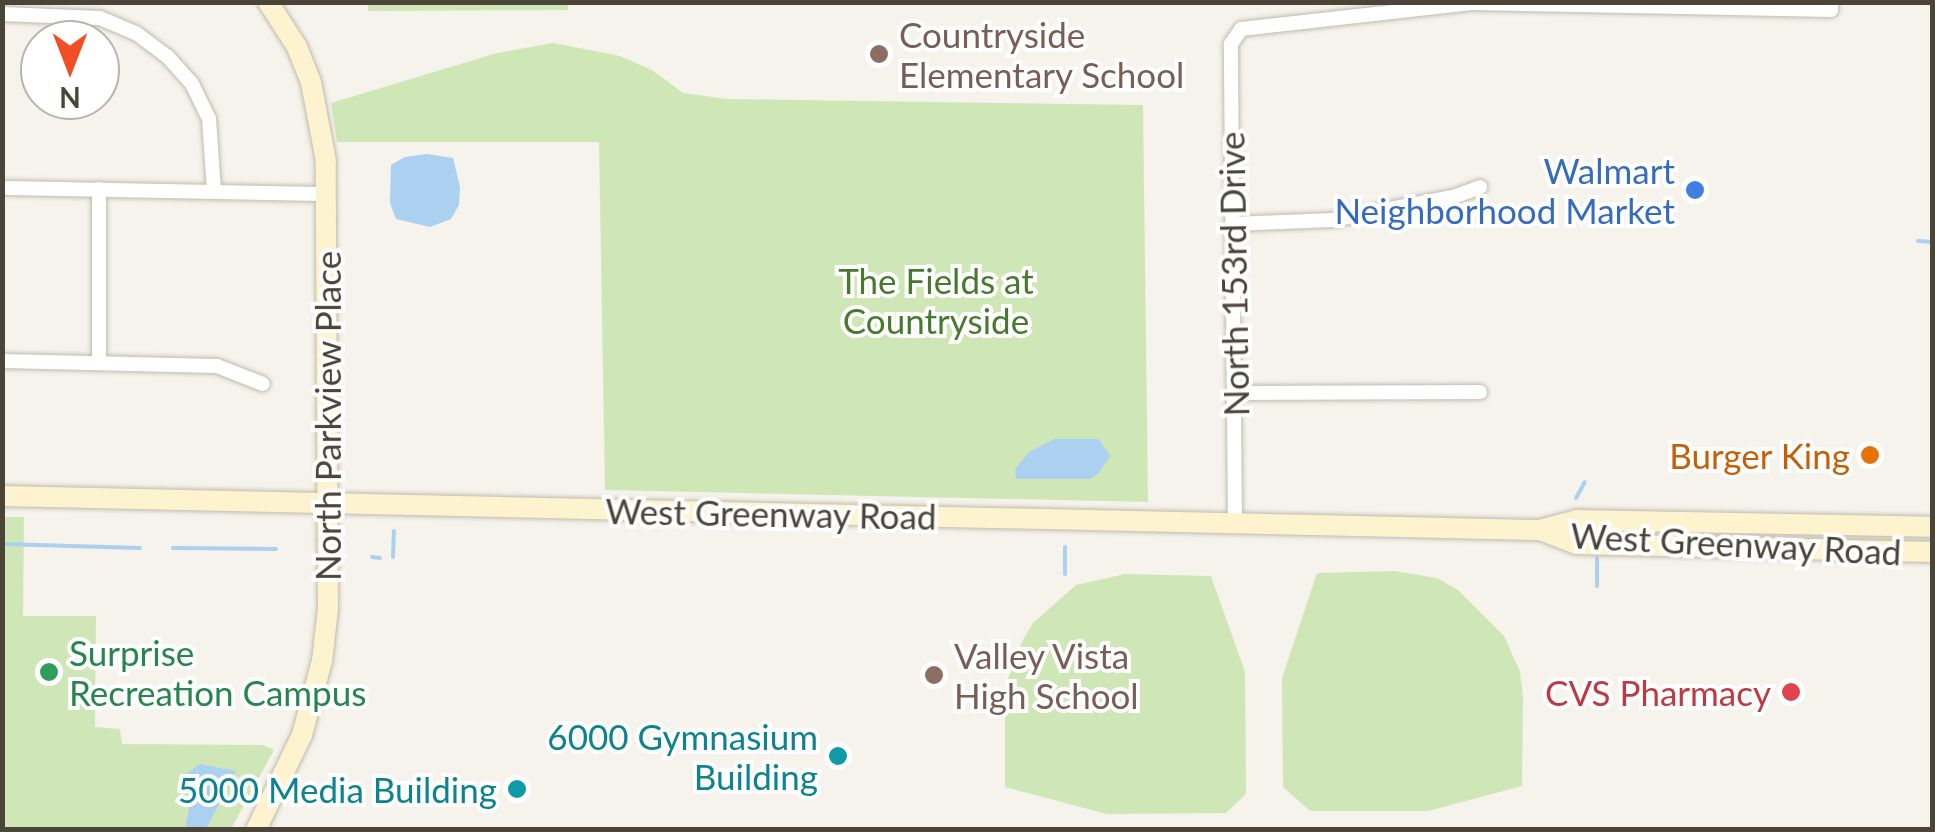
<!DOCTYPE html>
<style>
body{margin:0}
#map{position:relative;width:1935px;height:832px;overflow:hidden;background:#f5f3ec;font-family:Lato,sans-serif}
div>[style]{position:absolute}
.green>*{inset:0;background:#cfe7b7}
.water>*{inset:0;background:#acd0ef}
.stream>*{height:4px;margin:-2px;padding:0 2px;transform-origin:2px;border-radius:2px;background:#acd0ef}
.roads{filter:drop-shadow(0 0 2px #c1bbae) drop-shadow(0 0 2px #c1bbae)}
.street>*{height:14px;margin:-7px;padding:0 7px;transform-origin:7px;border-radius:7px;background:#fff}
.secondary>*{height:20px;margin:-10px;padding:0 10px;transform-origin:10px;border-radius:10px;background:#fdf3ce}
.dots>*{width:28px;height:28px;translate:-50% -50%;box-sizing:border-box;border:5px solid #fff;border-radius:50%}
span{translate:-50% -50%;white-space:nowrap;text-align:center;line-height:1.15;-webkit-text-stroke:8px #fff;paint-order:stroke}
.education-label{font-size:35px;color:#785e54}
.left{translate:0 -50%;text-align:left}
.shop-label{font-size:35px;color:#366cbe}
.right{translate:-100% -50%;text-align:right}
.street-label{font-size:35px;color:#4a4439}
.park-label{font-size:35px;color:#477a2e}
.food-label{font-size:35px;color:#c56008}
.leisure-label{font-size:35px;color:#27864d}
.health-label{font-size:35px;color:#be3a42}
.culture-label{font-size:35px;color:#0d838f}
.frame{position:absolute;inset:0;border:5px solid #4a4439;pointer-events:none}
.north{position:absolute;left:20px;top:20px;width:100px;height:100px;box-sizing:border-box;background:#fff;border:2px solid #b7b4b0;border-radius:50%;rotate:180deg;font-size:28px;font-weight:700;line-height:40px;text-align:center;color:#4a4439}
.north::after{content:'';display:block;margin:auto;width:35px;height:45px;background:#f24e26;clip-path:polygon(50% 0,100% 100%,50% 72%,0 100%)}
</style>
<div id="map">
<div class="green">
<i style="clip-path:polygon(568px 3px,568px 10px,368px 11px,368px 2px)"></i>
<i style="clip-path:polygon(553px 43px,620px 56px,652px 70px,683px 93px,727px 99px,1143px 105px,1148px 502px,605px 490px,599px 142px,337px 142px,331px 103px,497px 53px)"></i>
<i style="clip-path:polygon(3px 517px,24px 517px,23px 616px,96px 616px,95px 727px,120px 729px,122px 744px,263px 745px,274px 750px,231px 829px,3px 830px)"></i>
<i style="clip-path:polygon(1395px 571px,1437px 578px,1458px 590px,1504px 636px,1520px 672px,1523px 697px,1522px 786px,1428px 811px,1310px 811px,1283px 787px,1282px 678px,1317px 573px)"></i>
<i style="clip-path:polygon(1125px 574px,1211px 576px,1245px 672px,1246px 794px,1226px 813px,1107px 814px,1005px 787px,1005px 686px,1022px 642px,1033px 623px,1076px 585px)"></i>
</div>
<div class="water">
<i style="clip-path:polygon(427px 154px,453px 158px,460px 187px,459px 205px,451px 219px,430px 227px,396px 219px,390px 203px,391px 165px,405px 157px)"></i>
<i style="clip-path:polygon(1054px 439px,1099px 439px,1110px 456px,1099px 473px,1090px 479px,1016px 479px,1015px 469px,1029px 452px)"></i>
<i style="clip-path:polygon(200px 764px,236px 771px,206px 829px,185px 829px,190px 803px,185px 775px)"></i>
</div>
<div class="stream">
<i style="left:1918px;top:241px;width:14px;rotate:4deg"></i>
<i style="left:1576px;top:498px;width:18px;rotate:-61deg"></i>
<i style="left:2px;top:544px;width:138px;rotate:1.7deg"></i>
<i style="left:173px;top:548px;width:103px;rotate:0.6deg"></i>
<i style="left:372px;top:557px;width:8px;rotate:7deg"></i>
<i style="left:393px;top:557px;width:26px;rotate:-88deg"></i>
<i style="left:1065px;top:574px;width:27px;rotate:-90deg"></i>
<i style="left:1597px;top:586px;width:28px;rotate:-90deg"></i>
</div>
<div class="roads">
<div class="street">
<i style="left:2px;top:14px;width:98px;rotate:2.3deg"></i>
<i style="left:100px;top:18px;width:39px;rotate:23deg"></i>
<i style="left:136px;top:33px;width:39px;rotate:37deg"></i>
<i style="left:167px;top:56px;width:38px;rotate:48deg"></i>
<i style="left:192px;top:84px;width:39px;rotate:64deg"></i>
<i style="left:209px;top:119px;width:72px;rotate:86deg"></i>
<i style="left:2px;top:188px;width:324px;rotate:1.1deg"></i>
<i style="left:99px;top:189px;width:174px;rotate:90deg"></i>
<i style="left:1232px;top:224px;width:100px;rotate:-2.3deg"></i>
<i style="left:1332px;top:220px;width:123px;rotate:-10.8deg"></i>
<i style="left:1453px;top:197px;width:29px;rotate:-20deg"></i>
<i style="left:2px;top:361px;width:215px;rotate:1.3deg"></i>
<i style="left:217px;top:366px;width:49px;rotate:21.4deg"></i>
<i style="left:1234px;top:393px;width:246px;rotate:-0.2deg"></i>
<i style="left:1235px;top:522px;width:478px;rotate:-90.5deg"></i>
<i style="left:1231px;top:44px;width:18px;rotate:-56deg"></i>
<i style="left:1241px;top:29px;width:232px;rotate:-6.4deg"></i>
<i style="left:1472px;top:3px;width:359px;rotate:1.1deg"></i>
<i style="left:1831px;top:10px;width:8px;rotate:-90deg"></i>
</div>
<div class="secondary">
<i style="left:2px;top:496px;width:1538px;rotate:1.27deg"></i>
<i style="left:1540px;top:530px;width:38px;rotate:-15deg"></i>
<i style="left:1577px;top:520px;width:355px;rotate:1.1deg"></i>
<i style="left:1540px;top:530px;width:39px;rotate:21deg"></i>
<i style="left:1576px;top:544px;width:356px;rotate:1.3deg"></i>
<i style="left:256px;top:830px;width:106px;rotate:-64.2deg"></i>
<i style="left:302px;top:735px;width:77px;rotate:-74.9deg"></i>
<i style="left:322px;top:661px;width:53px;rotate:-83.5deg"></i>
<i style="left:328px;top:608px;width:447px;rotate:-90.3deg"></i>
<i style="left:326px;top:161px;width:80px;rotate:-100.8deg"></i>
<i style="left:311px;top:82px;width:38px;rotate:-112deg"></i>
<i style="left:297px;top:47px;width:54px;rotate:-122.8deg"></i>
</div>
</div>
<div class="dots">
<i style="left:879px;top:54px;background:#8d6e63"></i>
<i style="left:1695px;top:190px;background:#3f7fe0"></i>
<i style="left:1870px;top:455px;background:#e8710a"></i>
<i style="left:49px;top:672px;background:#2e9e5b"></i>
<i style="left:934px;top:675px;background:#8d6e63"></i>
<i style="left:1791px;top:692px;background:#e0444e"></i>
<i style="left:838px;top:756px;background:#0f9aa8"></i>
<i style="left:517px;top:789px;background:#0f9aa8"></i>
</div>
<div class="education-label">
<span class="left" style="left:899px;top:54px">Countryside<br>Elementary School</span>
<span class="left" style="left:954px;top:675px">Valley Vista<br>High School</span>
</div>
<div class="shop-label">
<span class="right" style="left:1675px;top:190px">Walmart<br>Neighborhood Market</span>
</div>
<div class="street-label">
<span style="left:1233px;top:274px;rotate:-91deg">North 153rd Drive</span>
<span style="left:327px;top:416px;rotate:-90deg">North Parkview Place</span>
<span style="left:771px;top:513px;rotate:1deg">West Greenway Road</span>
<span style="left:1736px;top:543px;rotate:3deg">West Greenway Road</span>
</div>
<div class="park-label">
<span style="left:936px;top:300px">The Fields at<br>Countryside</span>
</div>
<div class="food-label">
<span class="right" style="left:1850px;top:455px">Burger King</span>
</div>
<div class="leisure-label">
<span class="left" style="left:69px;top:672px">Surprise<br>Recreation Campus</span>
</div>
<div class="health-label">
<span class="right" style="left:1771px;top:692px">CVS Pharmacy</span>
</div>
<div class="culture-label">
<span class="right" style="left:818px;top:756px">6000 Gymnasium<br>Building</span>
<span class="right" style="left:497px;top:789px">5000 Media Building</span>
</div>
<div class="frame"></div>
<div class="north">N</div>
</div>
